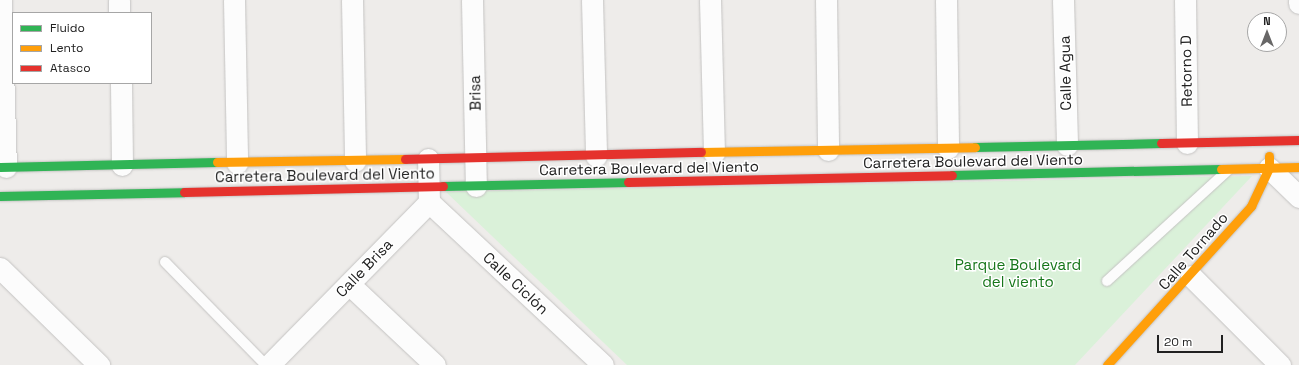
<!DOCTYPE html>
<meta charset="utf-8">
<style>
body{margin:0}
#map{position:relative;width:1299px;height:365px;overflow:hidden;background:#eeecea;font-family:"Space Grotesk",sans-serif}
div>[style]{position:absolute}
.park>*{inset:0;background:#daf1d9}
.roads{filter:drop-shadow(0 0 1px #c4c3c2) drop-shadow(0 0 1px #c4c3c2)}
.lane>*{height:10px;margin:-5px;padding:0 5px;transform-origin:5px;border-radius:5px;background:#fcfcfc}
.street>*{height:21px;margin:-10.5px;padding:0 10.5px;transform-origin:10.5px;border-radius:10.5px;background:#fcfcfc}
.fast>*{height:9px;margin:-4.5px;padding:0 4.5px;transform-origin:4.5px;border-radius:4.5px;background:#30b455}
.slow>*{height:9px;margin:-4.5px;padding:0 4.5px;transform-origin:4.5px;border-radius:4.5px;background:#ff9f0a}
.jam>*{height:9px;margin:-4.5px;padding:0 4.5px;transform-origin:4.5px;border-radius:4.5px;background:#e5322d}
span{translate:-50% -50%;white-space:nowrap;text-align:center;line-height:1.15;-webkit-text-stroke:3px #fff;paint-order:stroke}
.street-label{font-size:15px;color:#202020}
.park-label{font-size:15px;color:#16761a}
.legend{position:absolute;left:12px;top:12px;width:140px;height:72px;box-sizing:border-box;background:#fff;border:1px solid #a6a6a6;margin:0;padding:5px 7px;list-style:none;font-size:12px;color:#202020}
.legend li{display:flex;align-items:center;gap:8px;height:20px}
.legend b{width:20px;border:1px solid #a6a6a6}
.north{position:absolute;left:1247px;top:12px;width:40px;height:40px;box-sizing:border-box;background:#fff;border:1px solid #a6a6a6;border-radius:50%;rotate:0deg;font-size:11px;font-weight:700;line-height:16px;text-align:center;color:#202020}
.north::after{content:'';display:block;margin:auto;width:14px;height:18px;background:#686767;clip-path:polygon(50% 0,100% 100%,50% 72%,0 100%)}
.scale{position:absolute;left:1157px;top:335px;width:66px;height:18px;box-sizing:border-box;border:2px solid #202020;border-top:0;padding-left:5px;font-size:12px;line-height:14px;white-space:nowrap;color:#202020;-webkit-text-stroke:3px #fff;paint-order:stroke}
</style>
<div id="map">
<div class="park">
<i style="clip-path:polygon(1252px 176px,1075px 365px,627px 365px,446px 192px)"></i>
</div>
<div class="roads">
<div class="lane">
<i style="left:165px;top:262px;width:144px;rotate:45.6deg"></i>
<i style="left:1107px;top:281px;width:163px;rotate:-42.5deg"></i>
</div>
<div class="street">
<i style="left:1px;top:0;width:167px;rotate:88.3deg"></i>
<i style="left:119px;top:0;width:13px;rotate:90deg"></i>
<i style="left:234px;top:0;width:163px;rotate:88.9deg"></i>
<i style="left:352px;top:0;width:161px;rotate:88.9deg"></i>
<i style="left:472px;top:0;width:186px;rotate:88.8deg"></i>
<i style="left:592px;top:0;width:156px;rotate:88.5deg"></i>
<i style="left:710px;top:0;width:153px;rotate:88.5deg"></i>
<i style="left:826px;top:0;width:150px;rotate:89.2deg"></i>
<i style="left:946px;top:0;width:148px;rotate:89.2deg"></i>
<i style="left:1063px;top:0;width:145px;rotate:88.4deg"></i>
<i style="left:1185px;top:0;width:143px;rotate:89.2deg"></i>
<i style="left:1299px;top:0;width:3px;rotate:90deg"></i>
<i style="left:121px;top:83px;width:82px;rotate:89.3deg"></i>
<i style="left:1269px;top:168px;width:42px;rotate:44deg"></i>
<i style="left:429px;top:202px;width:238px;rotate:43.1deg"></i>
<i style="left:0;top:268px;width:139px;rotate:44.4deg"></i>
<i style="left:1191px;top:276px;width:126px;rotate:45deg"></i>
<i style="left:349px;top:284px;width:118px;rotate:43.3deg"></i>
<i style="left:269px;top:365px;width:228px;rotate:-45.5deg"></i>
<i style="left:429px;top:202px;width:43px;rotate:-91.3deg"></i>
</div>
<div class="fast">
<i style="left:975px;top:147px;width:186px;rotate:-1.2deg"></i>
<i style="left:0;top:167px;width:217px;rotate:-1.3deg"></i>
<i style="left:952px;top:175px;width:269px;rotate:-1.3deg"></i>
<i style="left:443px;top:186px;width:185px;rotate:-1.2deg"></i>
<i style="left:0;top:196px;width:184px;rotate:-1.2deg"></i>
</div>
<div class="slow">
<i style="left:701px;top:152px;width:274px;rotate:-1deg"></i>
<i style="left:217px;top:162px;width:188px;rotate:-0.9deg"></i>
<i style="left:1221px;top:169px;width:78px;rotate:-1.5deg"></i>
<i style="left:1107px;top:365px;width:215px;rotate:-47.8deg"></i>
<i style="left:1251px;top:206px;width:42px;rotate:-64.7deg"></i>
<i style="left:1269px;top:168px;width:12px;rotate:-90deg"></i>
</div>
<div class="jam">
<i style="left:1161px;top:143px;width:138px;rotate:-1.2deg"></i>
<i style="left:405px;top:159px;width:296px;rotate:-1.4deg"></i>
<i style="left:628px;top:182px;width:324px;rotate:-1.2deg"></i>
<i style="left:184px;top:192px;width:259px;rotate:-1.3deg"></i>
</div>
</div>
<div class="street-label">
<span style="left:1186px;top:71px;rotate:-91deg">Retorno D</span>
<span style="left:1065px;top:73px;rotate:-91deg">Calle Agua</span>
<span style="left:475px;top:93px;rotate:-91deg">Brisa</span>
<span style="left:973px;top:161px;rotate:-1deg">Carretera Boulevard del Viento</span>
<span style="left:649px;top:168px;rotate:-1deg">Carretera Boulevard del Viento</span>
<span style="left:325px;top:175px;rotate:-1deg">Carretera Boulevard del Viento</span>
<span style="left:1193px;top:251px;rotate:-49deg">Calle Tornado</span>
<span style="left:364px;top:268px;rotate:-46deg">Calle Brisa</span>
<span style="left:516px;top:283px;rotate:43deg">Calle Ciclón</span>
</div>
<div class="park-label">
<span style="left:1018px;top:273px">Parque Boulevard<br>del viento</span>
</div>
<ul class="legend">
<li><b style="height:5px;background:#30b455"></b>Fluido</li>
<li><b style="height:5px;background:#ff9f0a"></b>Lento</li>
<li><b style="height:5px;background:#e5322d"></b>Atasco</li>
</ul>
<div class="north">N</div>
<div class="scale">20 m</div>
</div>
